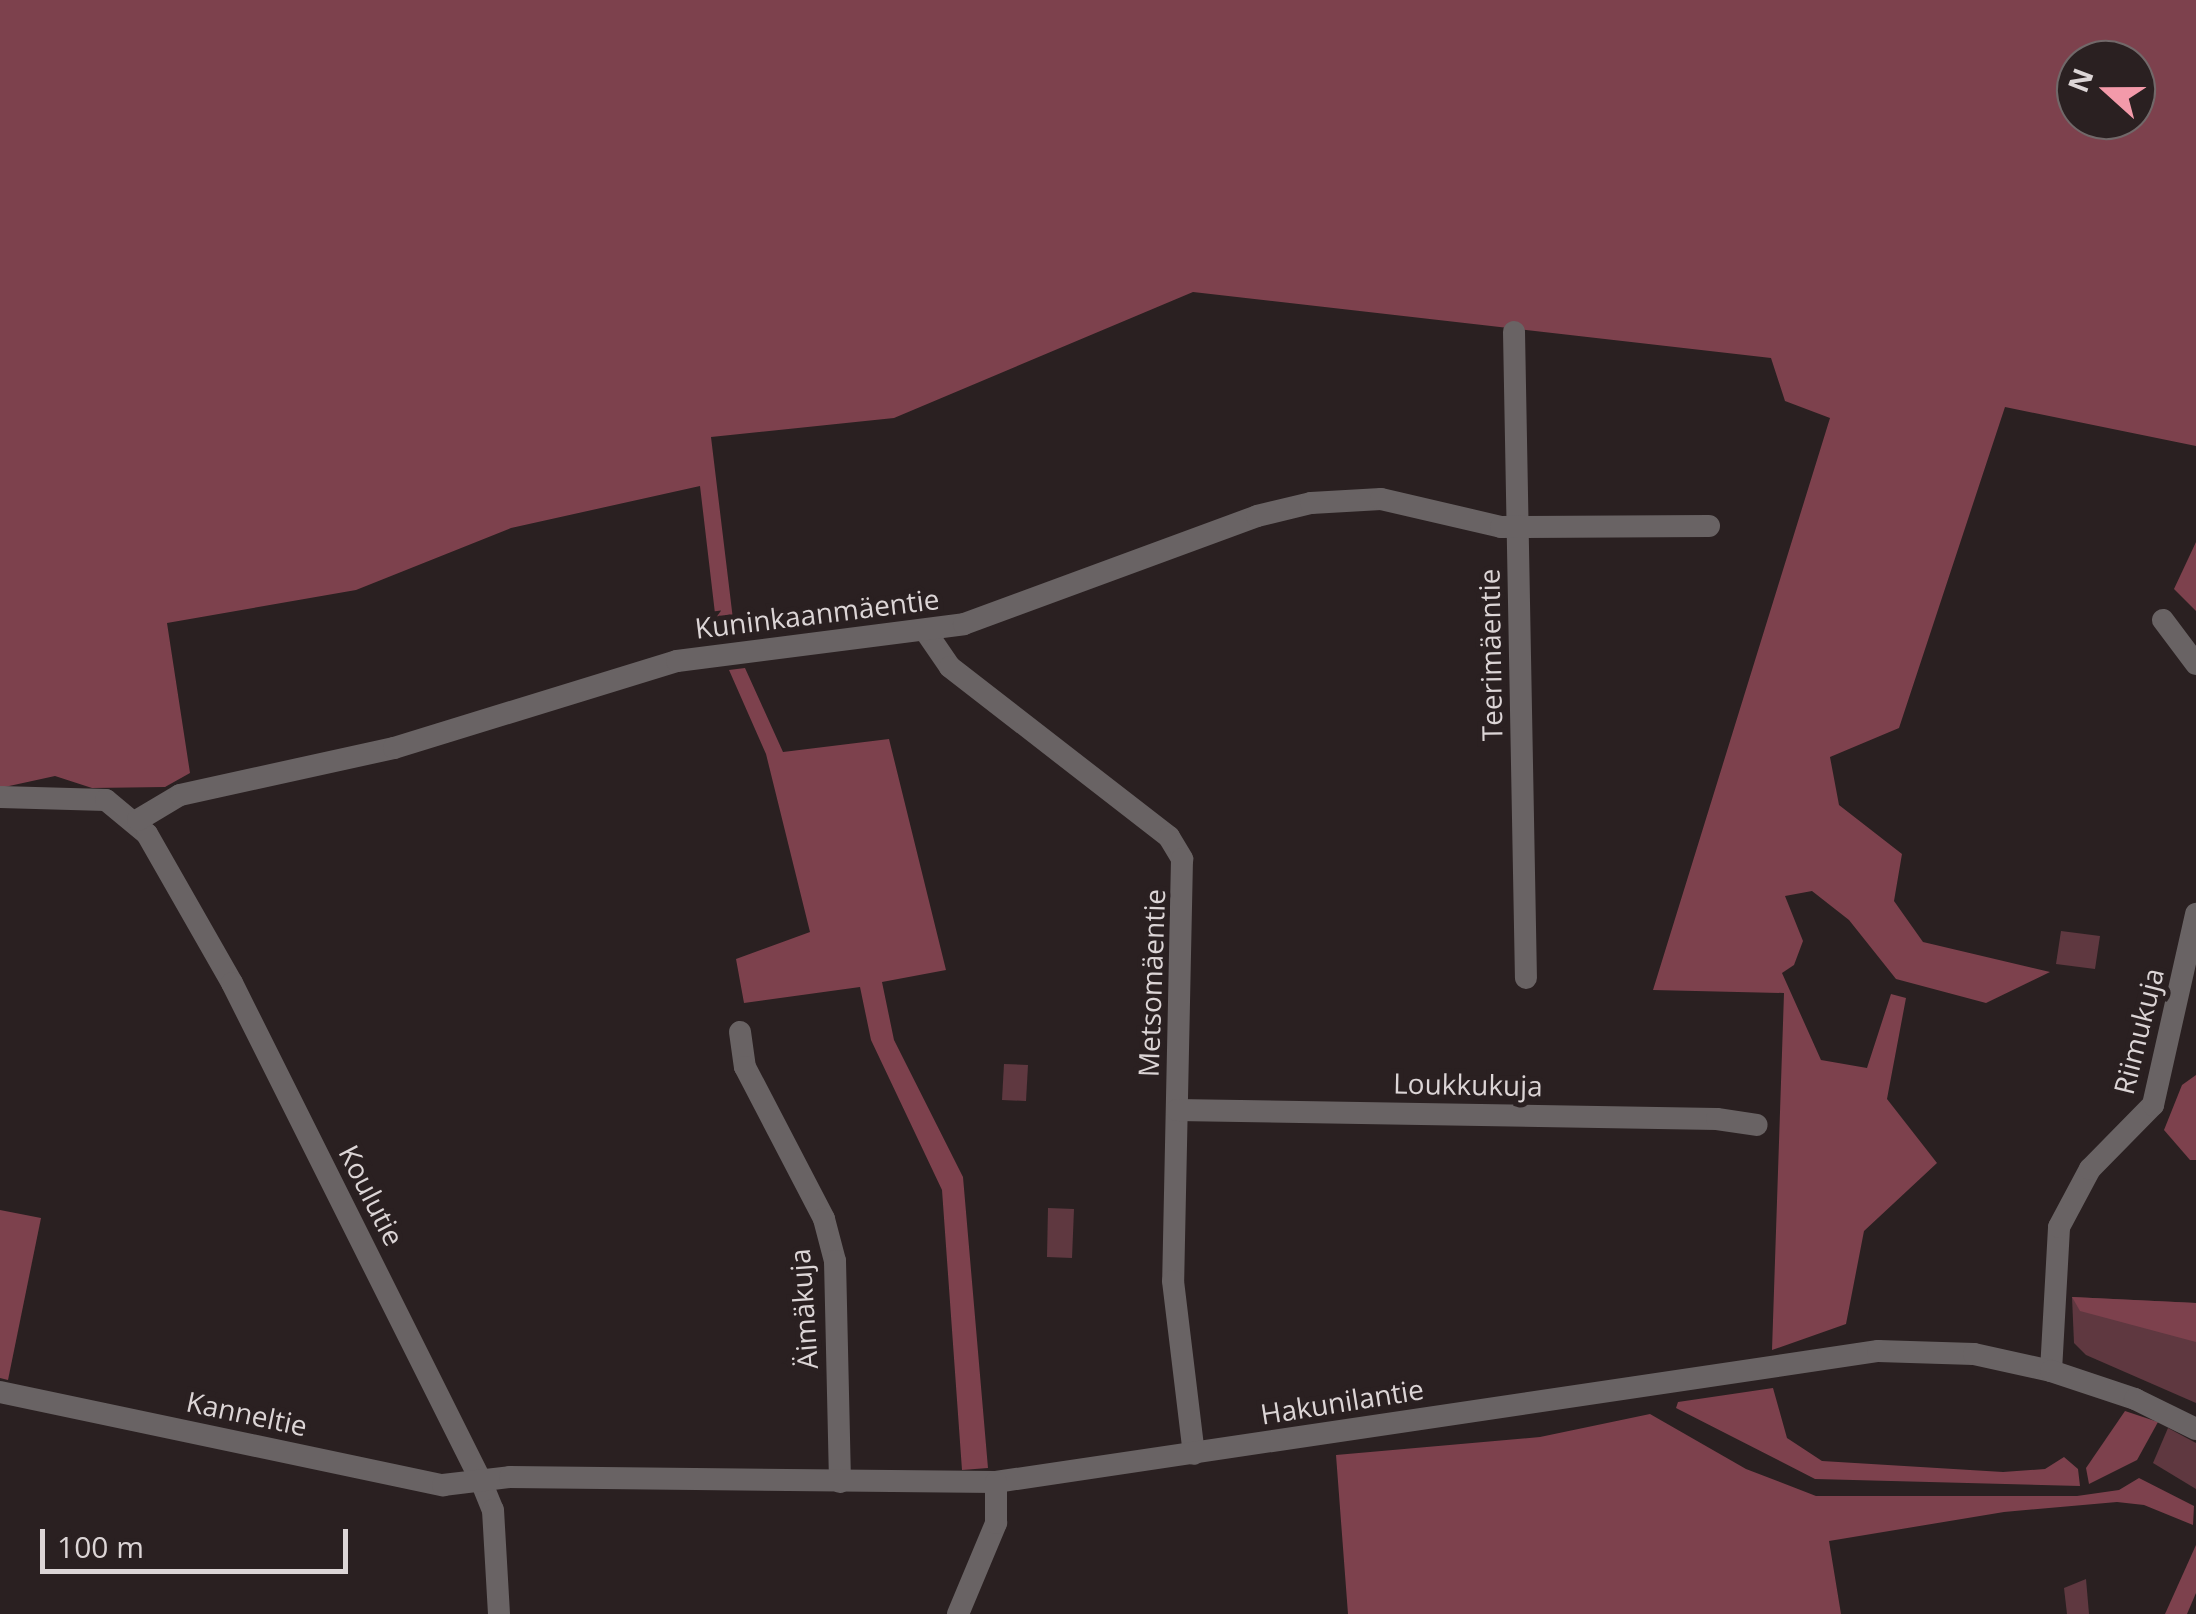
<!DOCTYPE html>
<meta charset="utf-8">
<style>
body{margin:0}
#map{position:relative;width:2196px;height:1614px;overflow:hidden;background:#2a2021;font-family:"Open Sans",sans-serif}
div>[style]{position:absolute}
.green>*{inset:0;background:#5f3840}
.forest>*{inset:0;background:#7d414d}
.minor>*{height:22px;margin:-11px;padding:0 11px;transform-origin:11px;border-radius:11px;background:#696364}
span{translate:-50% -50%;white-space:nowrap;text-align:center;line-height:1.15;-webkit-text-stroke:10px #2a2021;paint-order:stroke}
.street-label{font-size:28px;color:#dcd5d6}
.north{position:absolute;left:2056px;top:40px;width:100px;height:100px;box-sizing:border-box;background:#2a2021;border:2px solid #716869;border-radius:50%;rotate:291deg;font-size:28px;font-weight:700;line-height:40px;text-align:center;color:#dcd5d6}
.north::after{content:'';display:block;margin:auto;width:35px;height:45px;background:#f39aaa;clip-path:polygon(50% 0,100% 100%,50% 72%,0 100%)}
.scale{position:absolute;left:40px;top:1529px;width:308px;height:45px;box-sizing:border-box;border:5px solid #dcd5d6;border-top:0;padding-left:12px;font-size:30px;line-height:35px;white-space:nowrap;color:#dcd5d6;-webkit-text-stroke:8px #2a2021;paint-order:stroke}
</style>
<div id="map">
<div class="green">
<i style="clip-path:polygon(2061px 931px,2100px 936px,2095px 969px,2056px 964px)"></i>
<i style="clip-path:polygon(1004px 1064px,1028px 1065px,1026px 1101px,1002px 1100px)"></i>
<i style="clip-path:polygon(1048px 1208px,1074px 1209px,1072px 1258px,1047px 1257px)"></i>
<i style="clip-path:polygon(2072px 1297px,2196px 1303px,2196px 1403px,2086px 1355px,2074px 1343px)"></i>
<i style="clip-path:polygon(2168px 1428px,2196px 1443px,2196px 1489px,2153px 1463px)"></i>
<i style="clip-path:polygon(2086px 1579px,2089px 1614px,2067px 1614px,2064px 1588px)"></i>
</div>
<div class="forest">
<i style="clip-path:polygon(evenodd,0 0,2196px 0,2196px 446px,2005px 407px,1899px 728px,1830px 757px,1839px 805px,1902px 854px,1894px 901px,1923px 942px,2050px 972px,1986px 1003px,1896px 979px,1849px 920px,1812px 891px,1785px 896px,1803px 941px,1794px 965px,1782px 973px,1821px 1060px,1867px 1068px,1891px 994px,1906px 998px,1887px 1099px,1937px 1163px,1864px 1231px,1846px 1324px,1772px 1350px,1784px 993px,1653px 990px,1830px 418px,1785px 401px,1771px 358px,1193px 292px,894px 418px,711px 437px,735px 636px,718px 639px,700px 486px,511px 528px,356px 590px,167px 623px,190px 773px,165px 787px,92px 788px,55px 776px,0 788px,0 0,2076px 60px,2136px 60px,2136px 120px,2076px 120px,2076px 60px)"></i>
<i style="clip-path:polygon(2196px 542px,2196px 611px,2174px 589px)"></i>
<i style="clip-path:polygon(745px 668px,783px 752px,889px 739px,946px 970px,882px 982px,894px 1040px,963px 1177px,988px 1468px,962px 1470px,942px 1190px,871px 1040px,860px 987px,744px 1003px,736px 959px,810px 932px,766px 754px,729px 670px)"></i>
<i style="clip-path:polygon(2196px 1075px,2196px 1160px,2190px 1160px,2164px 1130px,2182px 1085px)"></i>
<i style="clip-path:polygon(0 1210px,41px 1218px,8px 1380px,0 1378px)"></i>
<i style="clip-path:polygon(2072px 1297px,2196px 1303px,2196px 1342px,2080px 1311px)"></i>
<i style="clip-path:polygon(1773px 1388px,1787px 1438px,1822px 1461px,2003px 1472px,2045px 1469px,2064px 1457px,2078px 1469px,2080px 1486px,1815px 1479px,1676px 1408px,1678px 1402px)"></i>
<i style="clip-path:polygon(2125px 1411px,2158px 1422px,2137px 1460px,2089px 1484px,2086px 1468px)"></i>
<i style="clip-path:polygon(1650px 1414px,1746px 1469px,1816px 1496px,2077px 1496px,2119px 1490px,2139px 1478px,2194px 1506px,2193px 1525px,2144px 1505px,2117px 1502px,2004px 1512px,1829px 1541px,1841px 1614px,1348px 1614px,1336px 1455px,1540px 1437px)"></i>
<i style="clip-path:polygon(2196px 1545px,2196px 1593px,2187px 1614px,2165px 1614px)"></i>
</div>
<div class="minor">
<i style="left:1514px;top:332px;width:646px;rotate:88.94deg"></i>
<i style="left:2163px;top:620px;width:55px;rotate:53.1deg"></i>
<i style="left:926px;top:632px;width:42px;rotate:55.6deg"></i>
<i style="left:950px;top:667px;width:277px;rotate:37.8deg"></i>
<i style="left:1169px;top:837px;width:26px;rotate:59deg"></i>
<i style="left:1182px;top:859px;width:422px;rotate:91.2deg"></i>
<i style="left:1173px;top:1281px;width:174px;rotate:83.1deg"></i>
<i style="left:0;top:797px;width:106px;rotate:1.6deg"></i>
<i style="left:106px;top:800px;width:53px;rotate:39.7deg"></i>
<i style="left:147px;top:834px;width:172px;rotate:60.3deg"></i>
<i style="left:232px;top:983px;width:557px;rotate:63.43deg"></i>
<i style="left:481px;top:1481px;width:31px;rotate:68deg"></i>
<i style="left:493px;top:1510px;width:104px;rotate:86.7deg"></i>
<i style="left:138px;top:820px;width:49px;rotate:-30.8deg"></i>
<i style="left:180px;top:795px;width:219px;rotate:-12.4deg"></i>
<i style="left:394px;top:748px;width:296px;rotate:-17.1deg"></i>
<i style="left:677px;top:661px;width:289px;rotate:-7.3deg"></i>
<i style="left:964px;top:624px;width:312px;rotate:-20.2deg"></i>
<i style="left:1257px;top:516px;width:56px;rotate:-13.5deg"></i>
<i style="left:1311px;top:503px;width:70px;rotate:-3.3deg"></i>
<i style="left:1381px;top:499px;width:123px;rotate:13.1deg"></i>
<i style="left:1501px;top:527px;width:208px;rotate:-0.3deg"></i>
<i style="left:740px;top:1032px;width:35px;rotate:82deg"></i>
<i style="left:745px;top:1067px;width:171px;rotate:62.5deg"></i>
<i style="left:824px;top:1219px;width:43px;rotate:75.3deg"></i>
<i style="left:835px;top:1261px;width:221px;rotate:88.7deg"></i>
<i style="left:1177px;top:1110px;width:540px;rotate:0.95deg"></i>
<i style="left:1717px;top:1119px;width:40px;rotate:8.5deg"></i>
<i style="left:2051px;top:1371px;width:144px;rotate:-86.8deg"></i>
<i style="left:2059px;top:1227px;width:66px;rotate:-61.9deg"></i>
<i style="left:2090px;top:1169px;width:90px;rotate:-45.5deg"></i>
<i style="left:2153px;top:1105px;width:196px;rotate:-77.3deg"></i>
<i style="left:0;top:1392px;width:453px;rotate:11.9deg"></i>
<i style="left:443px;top:1485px;width:67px;rotate:-6.8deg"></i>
<i style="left:510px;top:1477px;width:486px;rotate:0.6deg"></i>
<i style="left:996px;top:1482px;width:892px;rotate:-8.45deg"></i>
<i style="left:1878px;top:1351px;width:96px;rotate:1.8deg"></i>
<i style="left:1974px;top:1354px;width:79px;rotate:12.4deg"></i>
<i style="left:2051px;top:1371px;width:89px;rotate:18.4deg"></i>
<i style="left:2135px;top:1399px;width:68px;rotate:26.2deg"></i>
<i style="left:958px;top:1614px;width:99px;rotate:-67.3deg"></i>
<i style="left:996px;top:1523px;width:41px;rotate:-90deg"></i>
</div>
<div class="street-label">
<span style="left:817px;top:613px;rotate:-7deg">Kuninkaanmäentie</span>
<span style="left:1490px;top:655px;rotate:-91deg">Teerimäentie</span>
<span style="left:1151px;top:983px;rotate:-88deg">Metsomäentie</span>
<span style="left:2138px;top:1031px;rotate:-76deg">Riimukuja</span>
<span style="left:1468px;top:1084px;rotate:1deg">Loukkukuja</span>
<span style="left:372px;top:1195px;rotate:63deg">Koulutie</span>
<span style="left:803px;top:1309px;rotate:-94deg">Äimäkuja</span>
<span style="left:1342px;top:1401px;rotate:-9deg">Hakunilantie</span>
<span style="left:247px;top:1413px;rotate:12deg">Kanneltie</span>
</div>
<div class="north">N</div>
<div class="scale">100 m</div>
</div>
